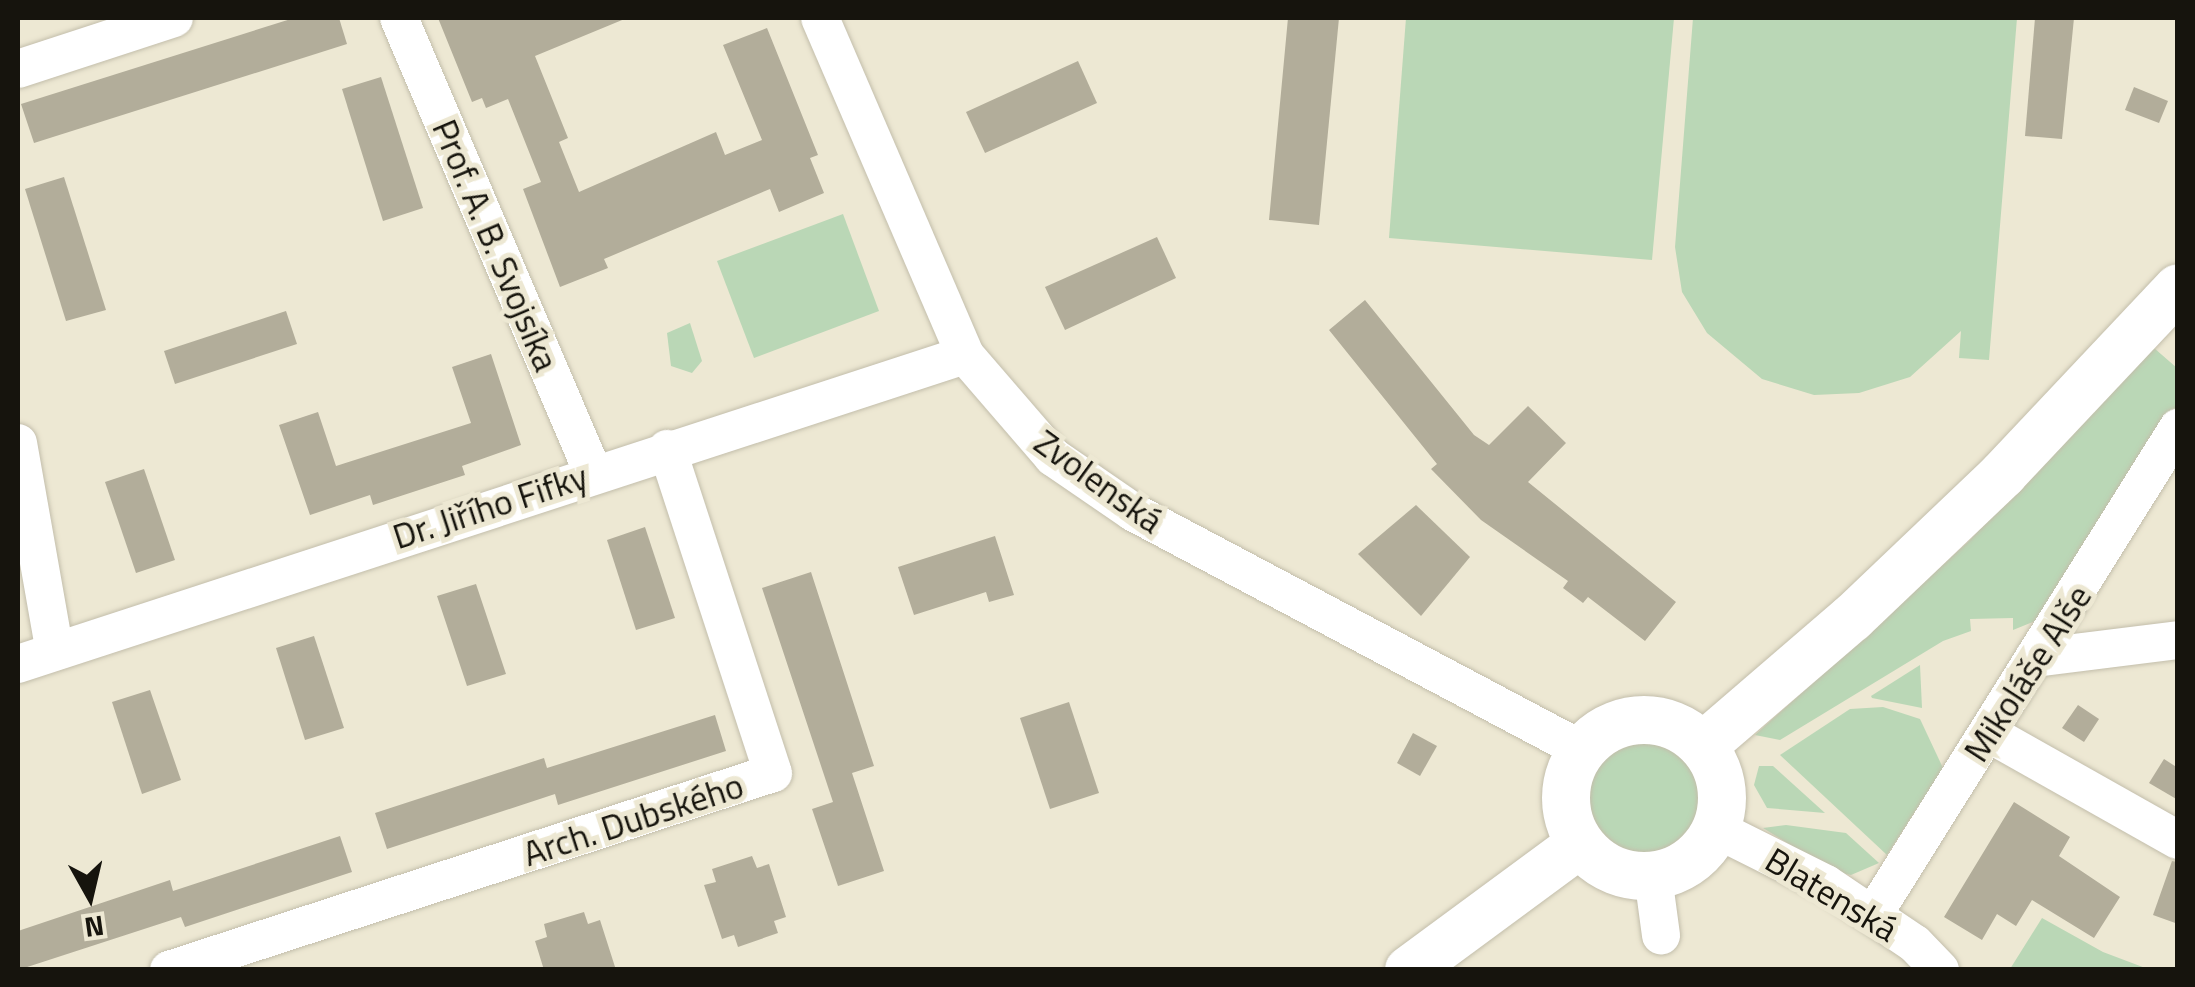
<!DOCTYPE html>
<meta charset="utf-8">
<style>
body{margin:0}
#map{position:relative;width:2195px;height:987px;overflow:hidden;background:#ede8d3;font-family:"Titillium Web",sans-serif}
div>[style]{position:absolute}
.green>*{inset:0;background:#bad7b6}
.round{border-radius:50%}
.building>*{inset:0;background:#b2ad9a}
.roads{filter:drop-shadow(0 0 2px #c3beab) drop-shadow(0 0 2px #c3beab)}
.minor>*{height:38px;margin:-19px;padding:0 19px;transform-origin:19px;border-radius:19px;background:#fff}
.major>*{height:48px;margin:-24px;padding:0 24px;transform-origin:24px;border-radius:24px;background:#fff}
.major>.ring{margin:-24px;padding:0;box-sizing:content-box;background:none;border:48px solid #fff;border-radius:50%}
span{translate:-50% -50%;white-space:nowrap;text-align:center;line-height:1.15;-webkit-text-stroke:10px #ede8d3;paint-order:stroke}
.street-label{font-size:35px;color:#16140d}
.frame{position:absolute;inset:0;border:20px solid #16140d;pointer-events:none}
.north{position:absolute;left:40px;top:847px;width:100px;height:100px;-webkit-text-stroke:8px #ede8d3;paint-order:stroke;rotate:172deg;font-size:28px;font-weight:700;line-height:40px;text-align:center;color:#16140d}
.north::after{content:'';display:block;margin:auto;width:35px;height:45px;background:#16140d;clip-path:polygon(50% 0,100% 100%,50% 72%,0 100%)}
</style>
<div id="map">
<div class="green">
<i style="clip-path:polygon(1406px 18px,1674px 18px,1652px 260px,1389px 238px)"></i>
<i style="clip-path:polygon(1693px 18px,2017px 18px,1989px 360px,1959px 358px,1961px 331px,1910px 377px,1859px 393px,1814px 395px,1762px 379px,1707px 333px,1682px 292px,1675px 247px)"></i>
<i style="clip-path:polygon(843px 214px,879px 311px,754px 358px,717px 261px)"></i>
<i style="clip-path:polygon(690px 323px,702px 361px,692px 373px,671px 366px,667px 333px)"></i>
<i style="clip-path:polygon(2154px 348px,2177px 368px,2177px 407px,2076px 573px,2038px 620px,2013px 630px,2013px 618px,1970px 619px,1971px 631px,1943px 641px,1780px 740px,1755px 735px,1968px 542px)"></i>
<i style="clip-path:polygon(1920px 665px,1922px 708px,1872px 698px,1871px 696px)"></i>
<i style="clip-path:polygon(1883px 707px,1920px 719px,1943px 768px,1887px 855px,1780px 755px,1850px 709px)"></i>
<i class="round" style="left:1587px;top:739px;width:118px;height:118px"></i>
<i style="clip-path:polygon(1759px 766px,1773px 766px,1825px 813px,1767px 808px,1754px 785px)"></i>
<i style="clip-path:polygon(1786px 825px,1846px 833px,1879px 863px,1851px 875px,1833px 871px,1763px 828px)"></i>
<i style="clip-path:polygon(2042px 918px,2103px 952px,2148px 969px,2010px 969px)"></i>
</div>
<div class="building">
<i style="clip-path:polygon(294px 18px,339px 18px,347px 44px,34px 143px,21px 104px)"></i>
<i style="clip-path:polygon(438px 18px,627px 18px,535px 56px,568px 138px,559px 142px,579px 192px,716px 132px,725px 155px,762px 140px,723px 45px,767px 28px,818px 155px,810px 158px,824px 193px,779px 212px,770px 189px,604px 259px,608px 268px,560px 287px,523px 189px,541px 182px,508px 99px,486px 108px,482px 98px,472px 102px)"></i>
<i style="clip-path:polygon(1288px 18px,1339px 18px,1319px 225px,1269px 220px)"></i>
<i style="clip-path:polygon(2035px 18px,2074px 18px,2062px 139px,2025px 136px)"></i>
<i style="clip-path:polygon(1078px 61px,1097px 103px,985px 153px,966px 112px)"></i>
<i style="clip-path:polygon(381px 77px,423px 208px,383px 221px,342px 89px)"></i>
<i style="clip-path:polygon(2134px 87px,2168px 101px,2159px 123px,2125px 110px)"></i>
<i style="clip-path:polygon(64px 177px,106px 310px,66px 321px,25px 189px)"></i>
<i style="clip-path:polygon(1157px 237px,1176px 278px,1065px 330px,1045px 287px)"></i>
<i style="clip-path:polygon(1365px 300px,1474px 435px,1489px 445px,1528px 406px,1566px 443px,1528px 482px,1676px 602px,1645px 641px,1588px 597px,1583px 603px,1563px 588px,1568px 581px,1481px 520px,1431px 469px,1437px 464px,1329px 330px)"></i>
<i style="clip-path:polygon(286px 311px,297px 344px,175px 384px,164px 351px)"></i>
<i style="clip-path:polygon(491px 354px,521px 445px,462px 466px,465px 475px,373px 505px,370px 495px,310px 515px,279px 425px,318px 412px,336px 466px,471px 423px,452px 367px)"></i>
<i style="clip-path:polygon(144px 469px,175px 560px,136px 573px,105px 482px)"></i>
<i style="clip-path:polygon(1416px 505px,1470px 557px,1421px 616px,1358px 554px)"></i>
<i style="clip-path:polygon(645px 527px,675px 618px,636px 630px,607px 540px)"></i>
<i style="clip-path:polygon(995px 536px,1014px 595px,989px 602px,986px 592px,914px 615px,898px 567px)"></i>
<i style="clip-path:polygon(811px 572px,874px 766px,852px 773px,884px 871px,838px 886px,812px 809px,833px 802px,762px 588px)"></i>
<i style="clip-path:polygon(476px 584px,506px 674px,467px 686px,437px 596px)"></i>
<i style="clip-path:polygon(314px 636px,344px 728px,305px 740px,276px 648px)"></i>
<i style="clip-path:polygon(150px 690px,181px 780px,142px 794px,112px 702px)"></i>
<i style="clip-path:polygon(1069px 702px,1099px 793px,1050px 809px,1020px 718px)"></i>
<i style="clip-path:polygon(2078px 705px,2099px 719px,2084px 742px,2062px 728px)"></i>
<i style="clip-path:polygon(715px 715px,726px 751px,558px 805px,555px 794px,387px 849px,375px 813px,544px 758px,547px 768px)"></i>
<i style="clip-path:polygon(1413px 733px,1437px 746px,1420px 776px,1397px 763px)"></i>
<i style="clip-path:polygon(2164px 759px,2178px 768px,2178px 800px,2149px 783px)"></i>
<i style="clip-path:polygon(2014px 802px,2070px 837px,2059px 856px,2120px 897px,2094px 938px,2032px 900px,2016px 926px,1997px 914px,1982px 940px,1944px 917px)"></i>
<i style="clip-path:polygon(340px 836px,352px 872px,185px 927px,181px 917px,18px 970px,18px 931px,170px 880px,173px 891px)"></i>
<i style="clip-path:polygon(752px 856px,757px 868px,769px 864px,786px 917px,774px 921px,778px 933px,738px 947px,734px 935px,722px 939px,704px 885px,716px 882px,712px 869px)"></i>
<i style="clip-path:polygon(2172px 861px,2178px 862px,2178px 924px,2153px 915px)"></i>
<i style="clip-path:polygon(584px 912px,588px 924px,600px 920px,616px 970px,544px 970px,535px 941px,547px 937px,544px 924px)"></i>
</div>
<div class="roads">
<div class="minor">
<i style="left:399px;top:18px;width:495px;rotate:66.9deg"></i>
<i style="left:820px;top:18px;width:367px;rotate:66.7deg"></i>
<i style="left:965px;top:355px;width:135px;rotate:49.2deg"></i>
<i style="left:1053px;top:457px;width:97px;rotate:34.5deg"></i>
<i style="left:1133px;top:512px;width:508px;rotate:27.93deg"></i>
<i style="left:18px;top:69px;width:164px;rotate:-18.1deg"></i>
<i style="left:18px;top:443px;width:207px;rotate:80deg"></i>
<i style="left:2034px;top:658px;width:145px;rotate:-7.1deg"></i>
<i style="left:18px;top:664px;width:996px;rotate:-18.07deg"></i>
<i style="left:1988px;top:733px;width:218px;rotate:29.4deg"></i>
<i style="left:1716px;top:829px;width:123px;rotate:26.6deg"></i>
<i style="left:1826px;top:884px;width:107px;rotate:34deg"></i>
<i style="left:1915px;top:944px;width:36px;rotate:46deg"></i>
<i style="left:1653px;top:876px;width:60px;rotate:82.3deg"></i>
<i style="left:1873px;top:915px;width:575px;rotate:-57.94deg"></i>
<i style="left:169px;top:970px;width:635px;rotate:-18.06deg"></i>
<i style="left:773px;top:773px;width:341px;rotate:-108.1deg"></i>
</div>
<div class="major">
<i class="ring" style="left:1566px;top:720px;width:108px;height:108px"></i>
<i style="left:1703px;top:746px;width:196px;rotate:-40.7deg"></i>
<i style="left:1852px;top:618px;width:209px;rotate:-43.6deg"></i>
<i style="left:2003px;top:474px;width:255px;rotate:-46.7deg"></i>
<i style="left:1409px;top:970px;width:212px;rotate:-36.4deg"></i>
</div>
</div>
<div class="street-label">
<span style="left:496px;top:245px;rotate:67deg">Prof. A. B. Svojsíka</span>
<span style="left:1099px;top:481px;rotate:36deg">Zvolenská</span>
<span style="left:490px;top:506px;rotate:-18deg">Dr. Jiřího Fifky</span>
<span style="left:2027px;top:673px;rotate:-57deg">Mikoláše Alše</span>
<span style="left:633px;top:819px;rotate:-18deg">Arch. Dubského</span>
<span style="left:1832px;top:894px;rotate:31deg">Blatenská</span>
</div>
<div class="frame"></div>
<div class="north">N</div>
</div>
